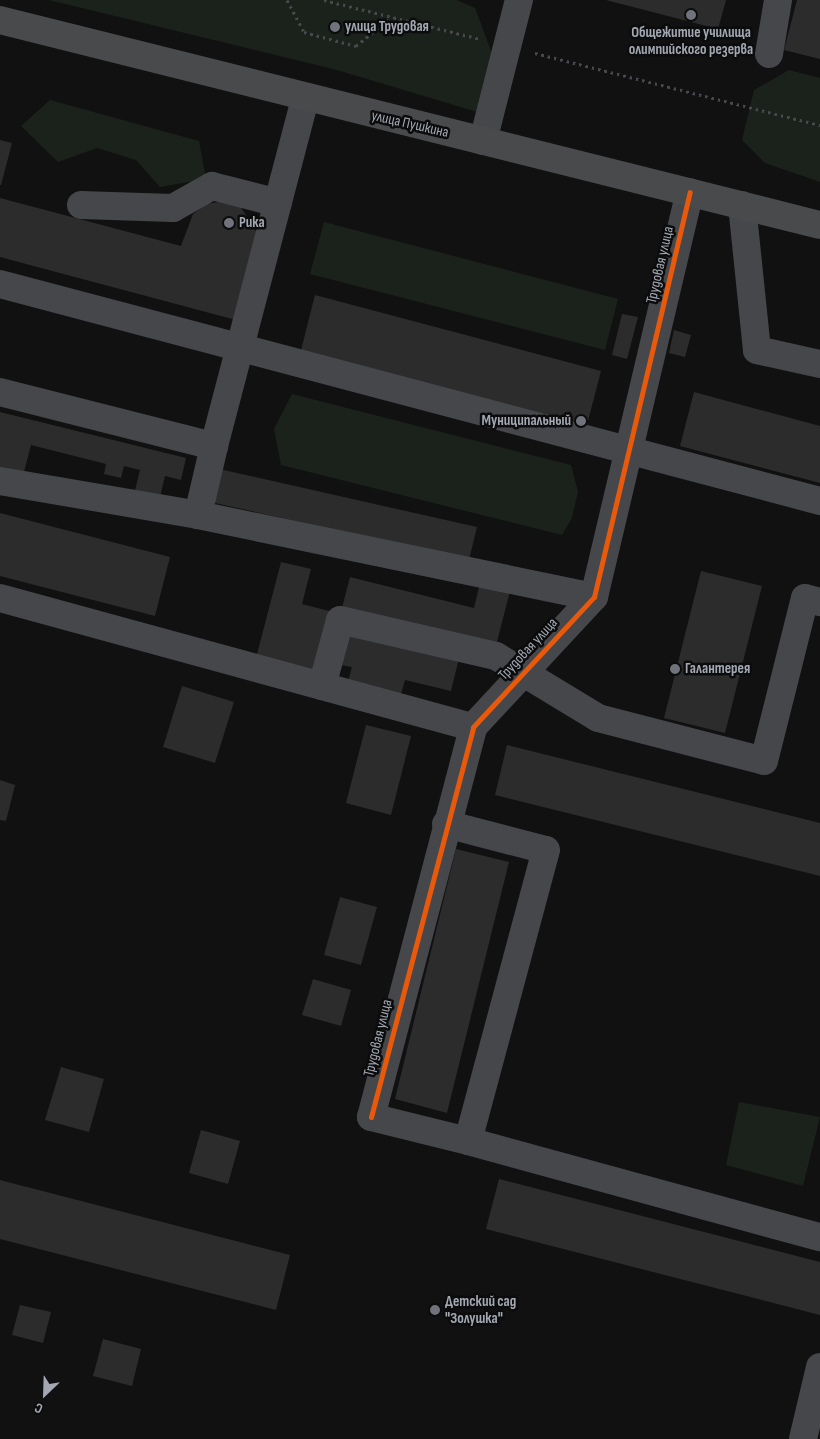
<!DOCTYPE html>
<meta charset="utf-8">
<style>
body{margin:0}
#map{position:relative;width:820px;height:1439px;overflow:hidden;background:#111112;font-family:"Sofia Sans Condensed",sans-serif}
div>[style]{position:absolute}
.green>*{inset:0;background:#1b221c}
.building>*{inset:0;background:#2c2c2d}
.path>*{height:3px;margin-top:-1.5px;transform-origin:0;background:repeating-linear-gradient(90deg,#47494c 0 2.5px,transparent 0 6.5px)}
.minor>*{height:28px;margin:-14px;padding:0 14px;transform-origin:14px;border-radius:14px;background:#46474a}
.major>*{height:28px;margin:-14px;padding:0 14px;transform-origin:14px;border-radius:14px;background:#484a4c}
.cycleway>*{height:5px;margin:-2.5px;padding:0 2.5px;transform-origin:2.5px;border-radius:2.5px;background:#e8590c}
.dots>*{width:14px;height:14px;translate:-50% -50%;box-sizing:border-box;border:2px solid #0c0c0d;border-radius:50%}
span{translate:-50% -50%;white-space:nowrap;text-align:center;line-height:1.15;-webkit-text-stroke:5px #0c0c0d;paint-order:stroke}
.poi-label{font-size:15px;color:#a3a8b3;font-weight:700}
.left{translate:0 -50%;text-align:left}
.right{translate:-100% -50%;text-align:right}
.street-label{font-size:15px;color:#a3a8b3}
.north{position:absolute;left:20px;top:1369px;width:50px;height:50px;-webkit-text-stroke:4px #0c0c0d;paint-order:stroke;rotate:204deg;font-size:14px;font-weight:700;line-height:20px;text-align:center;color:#a3a8b3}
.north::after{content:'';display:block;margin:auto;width:18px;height:22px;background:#a3a8b3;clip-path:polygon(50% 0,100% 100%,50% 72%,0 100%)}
</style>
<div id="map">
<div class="green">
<i style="clip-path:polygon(49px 0,457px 0,475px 8px,493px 56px,484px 114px,337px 70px)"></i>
<i style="clip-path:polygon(789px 70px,820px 78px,820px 182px,765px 163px,742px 140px,754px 90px)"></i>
<i style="clip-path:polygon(50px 100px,199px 141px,206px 179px,160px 187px,136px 160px,97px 148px,58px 162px,21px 126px)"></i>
<i style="clip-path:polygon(324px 222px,618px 299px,605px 350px,310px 274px)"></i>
<i style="clip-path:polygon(292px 394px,571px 465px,578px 492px,572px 518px,562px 535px,281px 465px,274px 429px)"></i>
<i style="clip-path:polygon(739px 1102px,820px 1117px,803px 1186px,726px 1165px)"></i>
</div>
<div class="building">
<i style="clip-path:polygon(606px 0,726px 0,718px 29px)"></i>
<i style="clip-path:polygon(797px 0,820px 0,820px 59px,784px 50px)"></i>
<i style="clip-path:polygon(0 140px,12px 143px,1px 185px,0 185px)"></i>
<i style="clip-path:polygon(0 198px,181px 246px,193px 214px,206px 204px,224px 201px,240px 206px,256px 231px,255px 249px,236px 320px,0 257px)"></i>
<i style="clip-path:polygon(315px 295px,601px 371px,587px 425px,301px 350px)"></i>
<i style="clip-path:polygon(622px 314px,638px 317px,627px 359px,612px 355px)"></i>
<i style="clip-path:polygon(674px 330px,691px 335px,685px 357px,669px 353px)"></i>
<i style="clip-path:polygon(694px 392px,820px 426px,820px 483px,680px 446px)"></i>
<i style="clip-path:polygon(0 412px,186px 458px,181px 480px,165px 476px,159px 501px,134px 494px,140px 470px,124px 466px,121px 478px,104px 474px,106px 464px,31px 445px,23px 476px,0 470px)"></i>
<i style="clip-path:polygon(219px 469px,477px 527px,469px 560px,211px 502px)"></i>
<i style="clip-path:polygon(0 513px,170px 557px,155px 616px,0 576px)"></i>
<i style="clip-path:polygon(281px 562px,311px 569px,302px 604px,329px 611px,312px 677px,255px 662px)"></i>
<i style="clip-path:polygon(701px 571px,762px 586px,725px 733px,664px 718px)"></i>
<i style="clip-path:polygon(350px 577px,474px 608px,480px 583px,510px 591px,496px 646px,342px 608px)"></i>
<i style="clip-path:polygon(349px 632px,459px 658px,451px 691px,405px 680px,401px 694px,348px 682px,352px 667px,341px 665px)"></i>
<i style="clip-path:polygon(182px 686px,234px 702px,215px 763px,163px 747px)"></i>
<i style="clip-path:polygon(366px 725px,411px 736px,391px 815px,346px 803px)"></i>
<i style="clip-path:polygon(507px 745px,820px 823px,820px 876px,495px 795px)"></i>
<i style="clip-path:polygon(0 780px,15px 785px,6px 821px,0 820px)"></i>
<i style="clip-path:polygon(456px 849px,509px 862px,447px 1113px,395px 1099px)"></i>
<i style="clip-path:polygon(340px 897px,377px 907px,361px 965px,324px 955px)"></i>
<i style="clip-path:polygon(313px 979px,351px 990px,341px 1026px,302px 1015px)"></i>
<i style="clip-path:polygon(61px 1067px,104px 1079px,89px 1132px,45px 1120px)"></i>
<i style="clip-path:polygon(201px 1130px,240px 1141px,228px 1184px,189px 1173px)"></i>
<i style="clip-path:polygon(499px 1179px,820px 1262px,820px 1315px,486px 1229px)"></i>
<i style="clip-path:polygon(0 1180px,290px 1255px,276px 1310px,0 1239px)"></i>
<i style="clip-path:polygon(20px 1305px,51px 1312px,43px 1343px,12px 1335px)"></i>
<i style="clip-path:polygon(103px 1339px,141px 1349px,132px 1386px,93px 1376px)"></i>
</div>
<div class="path">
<i style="left:287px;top:0;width:36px;rotate:62deg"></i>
<i style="left:304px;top:32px;width:54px;rotate:15.1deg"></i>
<i style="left:356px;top:46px;width:45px;rotate:-39.6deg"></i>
<i style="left:324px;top:0;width:161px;rotate:14deg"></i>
<i style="left:535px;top:53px;width:294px;rotate:14.2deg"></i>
</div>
<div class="minor">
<i style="left:769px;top:54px;width:55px;rotate:-80.5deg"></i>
<i style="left:483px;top:141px;width:146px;rotate:-75.7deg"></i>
<i style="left:81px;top:205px;width:92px;rotate:1.9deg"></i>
<i style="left:173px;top:208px;width:45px;rotate:-29.4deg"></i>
<i style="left:212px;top:186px;width:68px;rotate:14.4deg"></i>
<i style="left:742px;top:205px;width:146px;rotate:84.1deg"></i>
<i style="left:757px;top:350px;width:65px;rotate:12.5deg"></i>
<i style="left:0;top:284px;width:848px;rotate:14.82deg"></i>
<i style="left:0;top:392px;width:221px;rotate:14.2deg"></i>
<i style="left:214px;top:446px;width:359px;rotate:-75.3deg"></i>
<i style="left:0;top:481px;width:201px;rotate:9.7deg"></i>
<i style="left:198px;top:515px;width:71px;rotate:-76.9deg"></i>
<i style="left:198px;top:515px;width:404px;rotate:11.7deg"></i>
<i style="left:0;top:598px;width:490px;rotate:15.3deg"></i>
<i style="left:322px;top:686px;width:68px;rotate:-74.7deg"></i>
<i style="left:340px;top:620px;width:160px;rotate:13deg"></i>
<i style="left:496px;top:656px;width:119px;rotate:31.3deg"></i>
<i style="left:598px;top:718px;width:171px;rotate:14.5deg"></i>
<i style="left:764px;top:761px;width:168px;rotate:-75.9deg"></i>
<i style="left:805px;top:598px;width:16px;rotate:15deg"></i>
<i style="left:446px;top:824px;width:103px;rotate:14.6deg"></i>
<i style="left:546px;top:850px;width:301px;rotate:105deg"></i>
<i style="left:468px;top:1141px;width:365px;rotate:15.3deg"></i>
<i style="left:468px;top:1141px;width:100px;rotate:-166.1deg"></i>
<i style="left:371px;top:1117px;width:403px;rotate:-75.3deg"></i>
<i style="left:473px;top:727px;width:178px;rotate:-47.1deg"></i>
<i style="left:594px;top:597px;width:416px;rotate:-76.7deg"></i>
<i style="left:803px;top:1439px;width:74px;rotate:-76.7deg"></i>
</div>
<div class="major">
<i style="left:0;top:20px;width:845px;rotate:14.04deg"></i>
</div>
<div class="cycleway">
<i style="left:371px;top:1117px;width:403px;rotate:-75.3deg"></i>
<i style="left:473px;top:727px;width:178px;rotate:-47.1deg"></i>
<i style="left:594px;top:597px;width:416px;rotate:-76.7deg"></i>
</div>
<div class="dots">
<i style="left:691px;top:15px;background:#70737b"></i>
<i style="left:335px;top:27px;background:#70737b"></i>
<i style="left:229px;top:223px;background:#70737b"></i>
<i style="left:581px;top:421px;background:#70737b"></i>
<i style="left:675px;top:669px;background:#70737b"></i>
<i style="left:435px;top:1310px;background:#70737b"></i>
</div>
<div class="poi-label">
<span class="left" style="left:345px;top:27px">улица Трудовая</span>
<span style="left:691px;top:41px">Общежитие училища<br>олимпийского резерва</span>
<span class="left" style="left:239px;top:223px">Рика</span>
<span class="right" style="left:571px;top:421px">Муниципальный</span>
<span class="left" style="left:685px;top:669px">Галантерея</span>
<span class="left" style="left:445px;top:1310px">Детский сад<br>"Золушка"</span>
</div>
<div class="street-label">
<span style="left:410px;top:124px;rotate:13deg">улица Пушкина</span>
<span style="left:660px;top:265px;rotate:-77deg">Трудовая улица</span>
<span style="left:528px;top:649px;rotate:-47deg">Трудовая улица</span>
<span style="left:378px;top:1038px;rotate:-76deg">Трудовая улица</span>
</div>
<div class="north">С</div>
</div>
